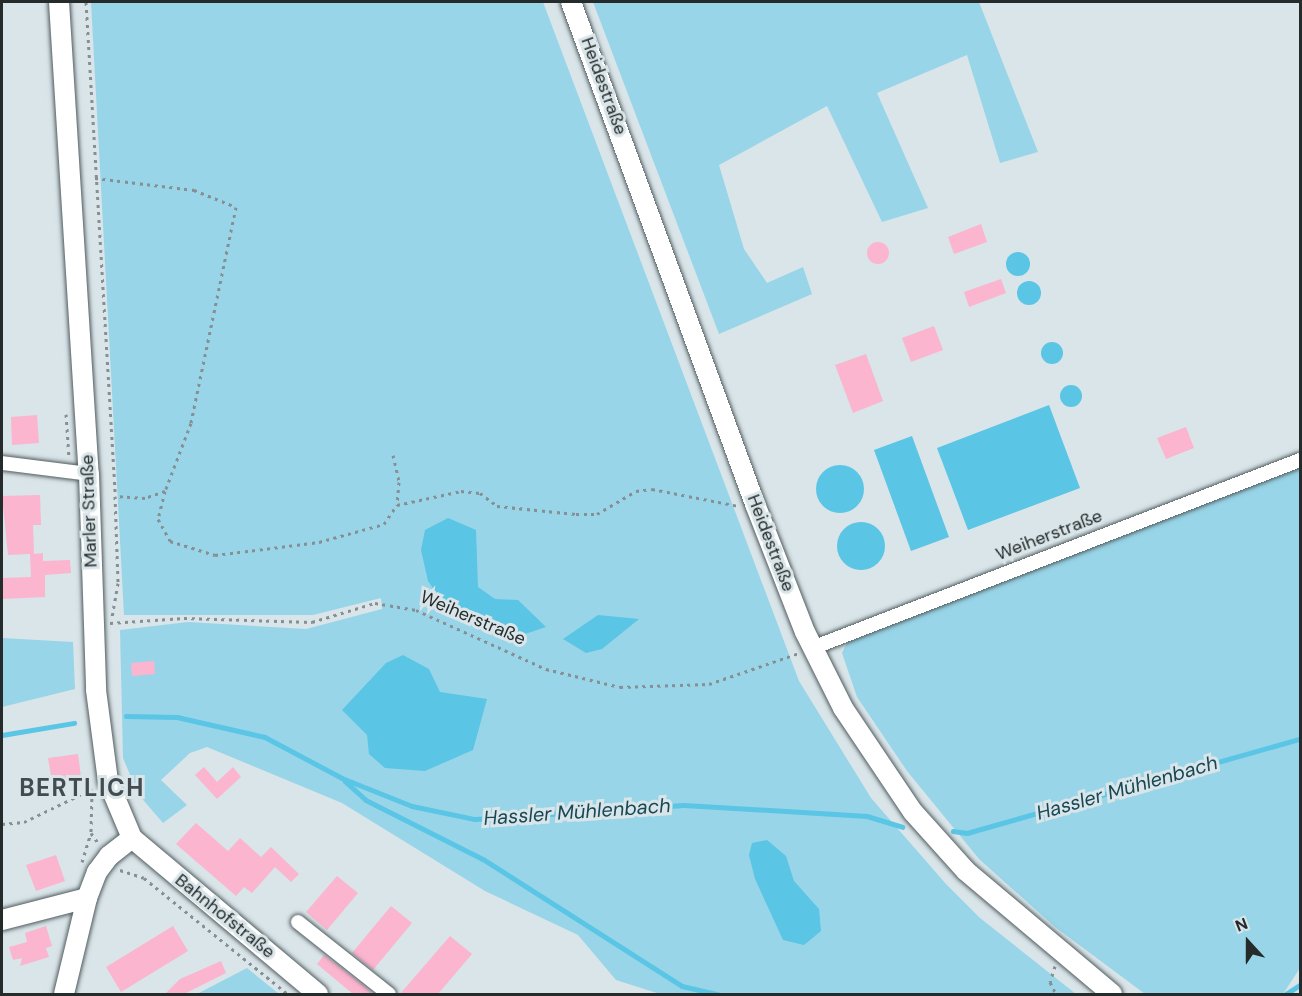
<!DOCTYPE html>
<meta charset="utf-8">
<style>
body{margin:0}
#map{position:relative;width:1302px;height:996px;overflow:hidden;background:#d9e5e9;font-family:"DM Sans",sans-serif}
div>[style]{position:absolute}
.green>*{inset:0;background:#98d5e8}
.water>*{inset:0;background:#5ac5e4}
.round{border-radius:50%}
.stream>*{height:4.5px;margin:-2.25px;padding:0 2.25px;transform-origin:2.25px;border-radius:2.25px;background:#5ac5e4}
.building>*{inset:0;background:#fbb5cf}
.path>*{height:3px;margin-top:-1.5px;transform-origin:0;background:repeating-linear-gradient(90deg,#868f92 0 3px,transparent 0 7.5px)}
.roads{filter:drop-shadow(0 0 2px #515c5f) drop-shadow(0 0 2px #515c5f)}
.street>*{height:14px;margin:-7px;padding:0 7px;transform-origin:7px;border-radius:7px;background:#fff}
.secondary>*{height:20px;margin:-10px;padding:0 10px;transform-origin:10px;border-radius:10px;background:#fff}
span{translate:-50% -50%;white-space:nowrap;text-align:center;line-height:1.15;-webkit-text-stroke:6px #d9e5e9;paint-order:stroke}
.street-label{font-size:18px;color:#252a2b}
.water-label{font-size:20px;color:#184855;font-style:italic}
.district-label{font-size:24px;color:#424b4f;font-weight:700;letter-spacing:1.5px}
.frame{position:absolute;inset:0;border:3px solid #252a2b;pointer-events:none}
.north{position:absolute;left:1218px;top:912px;width:60px;height:60px;-webkit-text-stroke:4px #d9e5e9;paint-order:stroke;rotate:339deg;font-size:16px;font-weight:700;line-height:24px;text-align:center;color:#252a2b}
.north::after{content:'';display:block;margin:auto;width:21px;height:27px;background:#252a2b;clip-path:polygon(50% 0,100% 100%,50% 72%,0 100%)}
</style>
<div id="map">
<div class="green">
<i style="clip-path:polygon(91px 2px,543px 2px,799px 681px,871px 798px,946px 884px,980px 918px,1076px 994px,660px 994px,616px 980px,578px 935px,485px 891px,342px 803px,207px 747px,190px 753px,161px 780px,187px 805px,163px 823px,138px 794px,123px 758px,120px 630px,188px 622px,306px 629px,382px 609px,381px 598px,313px 615px,124px 615px)"></i>
<i style="clip-path:polygon(593px 2px,979px 2px,1038px 152px,1000px 163px,967px 55px,877px 93px,928px 208px,882px 222px,827px 106px,719px 165px,744px 249px,767px 283px,803px 267px,812px 294px,719px 334px)"></i>
<i style="clip-path:polygon(1300px 465px,1300px 968px,1283px 994px,1145px 994px,1055px 927px,979px 859px,907px 771px,857px 697px,842px 653px,850px 637px)"></i>
<i style="clip-path:polygon(2px 638px,73px 642px,75px 689px,2px 707px)"></i>
<i style="clip-path:polygon(247px 968px,279px 994px,197px 994px)"></i>
</div>
<div class="water">
<i class="round" style="left:1006px;top:252px;width:24px;height:24px"></i>
<i class="round" style="left:1017px;top:281px;width:24px;height:24px"></i>
<i class="round" style="left:1041px;top:342px;width:22px;height:22px"></i>
<i class="round" style="left:1060px;top:385px;width:22px;height:22px"></i>
<i style="clip-path:polygon(1049px 405px,1080px 488px,968px 530px,937px 448px)"></i>
<i style="clip-path:polygon(912px 436px,949px 537px,911px 551px,874px 450px)"></i>
<i class="round" style="left:816px;top:465px;width:48px;height:48px"></i>
<i style="clip-path:polygon(448px 518px,476px 530px,478px 587px,495px 599px,518px 600px,546px 627px,519px 636px,445px 606px,428px 581px,421px 550px,425px 530px)"></i>
<i class="round" style="left:837px;top:522px;width:48px;height:48px"></i>
<i style="clip-path:polygon(598px 615px,639px 619px,602px 649px,586px 653px,563px 639px)"></i>
<i style="clip-path:polygon(403px 655px,429px 669px,440px 692px,487px 699px,473px 750px,425px 771px,385px 768px,369px 754px,367px 735px,342px 710px,386px 663px)"></i>
<i style="clip-path:polygon(767px 840px,786px 856px,794px 881px,819px 909px,821px 931px,804px 945px,783px 940px,755px 879px,749px 855px,752px 843px)"></i>
</div>
<div class="stream">
<i style="left:126px;top:716px;width:51px;rotate:1.1deg"></i>
<i style="left:177px;top:717px;width:90px;rotate:12.8deg"></i>
<i style="left:265px;top:737px;width:87px;rotate:28deg"></i>
<i style="left:342px;top:778px;width:75px;rotate:21.8deg"></i>
<i style="left:412px;top:806px;width:64px;rotate:11.7deg"></i>
<i style="left:475px;top:819px;width:209px;rotate:-3.8deg"></i>
<i style="left:684px;top:805px;width:183px;rotate:3.4deg"></i>
<i style="left:867px;top:816px;width:37px;rotate:17deg"></i>
<i style="left:2px;top:735px;width:73px;rotate:-9.5deg"></i>
<i style="left:345px;top:781px;width:28px;rotate:42deg"></i>
<i style="left:366px;top:800px;width:131px;rotate:26.8deg"></i>
<i style="left:483px;top:859px;width:236px;rotate:32.5deg"></i>
<i style="left:682px;top:986px;width:37px;rotate:13deg"></i>
<i style="left:953px;top:831px;width:14px;rotate:8deg"></i>
<i style="left:967px;top:833px;width:346px;rotate:-15.8deg"></i>
<i style="left:1286px;top:994px;width:17px;rotate:-33deg"></i>
</div>
<div class="building">
<i style="clip-path:polygon(981px 224px,987px 242px,954px 254px,948px 237px)"></i>
<i class="round" style="left:867px;top:242px;width:22px;height:22px"></i>
<i style="clip-path:polygon(1001px 279px,1006px 293px,969px 307px,964px 292px)"></i>
<i style="clip-path:polygon(934px 326px,943px 350px,911px 362px,902px 338px)"></i>
<i style="clip-path:polygon(866px 354px,883px 401px,853px 413px,835px 365px)"></i>
<i style="clip-path:polygon(37px 415px,39px 443px,12px 445px,11px 417px)"></i>
<i style="clip-path:polygon(1186px 427px,1194px 448px,1166px 459px,1157px 438px)"></i>
<i style="clip-path:polygon(40px 495px,41px 525px,33px 525px,34px 554px,43px 553px,43px 561px,70px 560px,71px 573px,45px 575px,45px 597px,2px 599px,2px 578px,31px 577px,30px 554px,8px 555px,2px 496px)"></i>
<i style="clip-path:polygon(154px 661px,155px 674px,132px 676px,131px 663px)"></i>
<i style="clip-path:polygon(78px 754px,81px 777px,52px 781px,48px 758px)"></i>
<i style="clip-path:polygon(204px 767px,217px 782px,233px 767px,241px 777px,217px 799px,195px 775px)"></i>
<i style="clip-path:polygon(196px 823px,228px 851px,240px 838px,261px 857px,271px 847px,299px 874px,291px 882px,275px 867px,252px 893px,244px 887px,236px 896px,176px 844px)"></i>
<i style="clip-path:polygon(56px 855px,65px 881px,36px 891px,26px 865px)"></i>
<i style="clip-path:polygon(337px 876px,358px 893px,327px 930px,306px 912px)"></i>
<i style="clip-path:polygon(391px 906px,412px 923px,373px 970px,352px 953px)"></i>
<i style="clip-path:polygon(46px 926px,52px 946px,46px 948px,49px 957px,20px 966px,22px 958px,13px 960px,9px 947px,27px 942px,25px 933px)"></i>
<i style="clip-path:polygon(173px 926px,188px 951px,121px 992px,106px 967px)"></i>
<i style="clip-path:polygon(450px 936px,472px 954px,438px 994px,400px 994px)"></i>
<i style="clip-path:polygon(324px 955px,362px 984px,373px 994px,353px 994px,317px 964px)"></i>
<i style="clip-path:polygon(221px 961px,226px 973px,184px 994px,165px 994px,180px 979px)"></i>
</div>
<div class="path">
<i style="left:86px;top:2px;width:495px;rotate:86.6deg"></i>
<i style="left:115px;top:496px;width:87px;rotate:88deg"></i>
<i style="left:118px;top:583px;width:35px;rotate:100deg"></i>
<i style="left:95px;top:178px;width:100px;rotate:6.9deg"></i>
<i style="left:194px;top:190px;width:45px;rotate:22deg"></i>
<i style="left:236px;top:207px;width:221px;rotate:101.8deg"></i>
<i style="left:191px;top:423px;width:73px;rotate:110.9deg"></i>
<i style="left:165px;top:491px;width:21px;rotate:161deg"></i>
<i style="left:145px;top:498px;width:30px;rotate:-176deg"></i>
<i style="left:66px;top:414px;width:44px;rotate:86.1deg"></i>
<i style="left:393px;top:455px;width:28px;rotate:77deg"></i>
<i style="left:399px;top:482px;width:23px;rotate:95deg"></i>
<i style="left:165px;top:491px;width:29px;rotate:104deg"></i>
<i style="left:158px;top:519px;width:25px;rotate:61deg"></i>
<i style="left:170px;top:541px;width:47px;rotate:17.3deg"></i>
<i style="left:215px;top:555px;width:105px;rotate:-7.1deg"></i>
<i style="left:319px;top:542px;width:67px;rotate:-15.5deg"></i>
<i style="left:384px;top:524px;width:23px;rotate:-56deg"></i>
<i style="left:397px;top:505px;width:66px;rotate:-12.3deg"></i>
<i style="left:461px;top:491px;width:19px;rotate:6deg"></i>
<i style="left:480px;top:493px;width:21px;rotate:37deg"></i>
<i style="left:497px;top:506px;width:79px;rotate:5.8deg"></i>
<i style="left:576px;top:514px;width:21px"></i>
<i style="left:597px;top:514px;width:45px;rotate:-30.5deg"></i>
<i style="left:636px;top:491px;width:16px;rotate:-7deg"></i>
<i style="left:652px;top:489px;width:89px;rotate:11.1deg"></i>
<i style="left:110px;top:623px;width:74px;rotate:-3.9deg"></i>
<i style="left:184px;top:618px;width:128px;rotate:1.8deg"></i>
<i style="left:312px;top:622px;width:66px;rotate:-16.8deg"></i>
<i style="left:375px;top:603px;width:42px;rotate:9.7deg"></i>
<i style="left:416px;top:610px;width:143px;rotate:24.4deg"></i>
<i style="left:546px;top:669px;width:76px;rotate:13.7deg"></i>
<i style="left:620px;top:687px;width:89px;rotate:-1.9deg"></i>
<i style="left:709px;top:684px;width:95px;rotate:-19deg"></i>
<i style="left:92px;top:791px;width:42px;rotate:91.4deg"></i>
<i style="left:91px;top:833px;width:14px;rotate:54deg"></i>
<i style="left:2px;top:824px;width:22px;rotate:-5deg"></i>
<i style="left:24px;top:822px;width:76px;rotate:-25.9deg"></i>
<i style="left:82px;top:862px;width:30px;rotate:-73deg"></i>
<i style="left:120px;top:870px;width:25px;rotate:18deg"></i>
<i style="left:144px;top:878px;width:185px;rotate:38.9deg"></i>
<i style="left:1055px;top:966px;width:17px;rotate:107deg"></i>
<i style="left:1050px;top:982px;width:13px;rotate:63deg"></i>
</div>
<div class="roads">
<div class="street">
<i style="left:2px;top:463px;width:88px;rotate:7.2deg"></i>
<i style="left:812px;top:648px;width:523px;rotate:-21.07deg"></i>
<i style="left:298px;top:922px;width:116px;rotate:38.4deg"></i>
</div>
<div class="secondary">
<i style="left:59px;top:2px;width:473px;rotate:86.4deg"></i>
<i style="left:89px;top:474px;width:216px;rotate:88.1deg"></i>
<i style="left:96px;top:690px;width:92px;rotate:82.5deg"></i>
<i style="left:108px;top:781px;width:62px;rotate:67.2deg"></i>
<i style="left:132px;top:838px;width:243px;rotate:40deg"></i>
<i style="left:571px;top:2px;width:535px;rotate:69.87deg"></i>
<i style="left:755px;top:504px;width:137px;rotate:68.7deg"></i>
<i style="left:805px;top:632px;width:85px;rotate:63.4deg"></i>
<i style="left:843px;top:708px;width:125px;rotate:56.1deg"></i>
<i style="left:913px;top:812px;width:79px;rotate:48.1deg"></i>
<i style="left:966px;top:871px;width:191px;rotate:40.1deg"></i>
<i style="left:2px;top:920px;width:88px;rotate:-14.5deg"></i>
<i style="left:64px;top:994px;width:99px;rotate:-76.5deg"></i>
<i style="left:87px;top:898px;width:28px;rotate:-69deg"></i>
<i style="left:97px;top:872px;width:20px;rotate:-53deg"></i>
<i style="left:109px;top:856px;width:29px;rotate:-38deg"></i>
</div>
</div>
<div class="street-label">
<span style="left:604px;top:86px;rotate:70deg">Heidestraße</span>
<span style="left:89px;top:511px;rotate:-92deg">Marler Straße</span>
<span style="left:1049px;top:535px;rotate:-21deg">Weiherstraße</span>
<span style="left:771px;top:543px;rotate:69deg">Heidestraße</span>
<span style="left:473px;top:618px;rotate:23deg">Weiherstraße</span>
<span style="left:225px;top:916px;rotate:39deg">Bahnhofstraße</span>
</div>
<div class="water-label">
<span style="left:1127px;top:788px;rotate:-16deg">Hassler Mühlenbach</span>
<span style="left:577px;top:812px;rotate:-4deg">Hassler Mühlenbach</span>
</div>
<div class="district-label">
<span style="left:82px;top:788px">BERTLICH</span>
</div>
<div class="frame"></div>
<div class="north">N</div>
</div>
